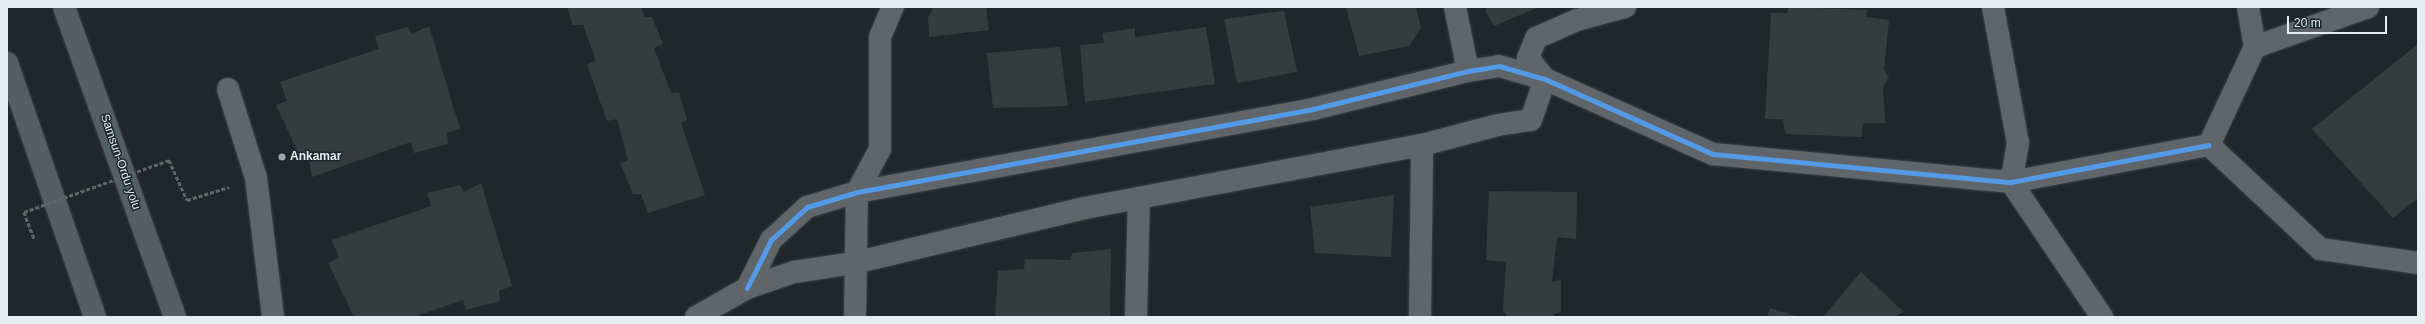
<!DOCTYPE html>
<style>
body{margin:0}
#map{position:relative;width:2425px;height:324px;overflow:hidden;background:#20272a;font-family:Arial,sans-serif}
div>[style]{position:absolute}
.building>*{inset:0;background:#363c3e}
.path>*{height:2.5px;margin-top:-1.25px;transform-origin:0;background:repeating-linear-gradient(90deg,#606567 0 4px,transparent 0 6px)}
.roads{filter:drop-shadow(0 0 1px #3e4447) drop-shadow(0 0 1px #3e4447)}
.street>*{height:22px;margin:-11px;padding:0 11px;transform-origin:11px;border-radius:11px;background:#5f6568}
.secondary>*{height:22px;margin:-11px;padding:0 11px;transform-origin:11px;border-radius:11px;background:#5f6568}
.highway>*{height:22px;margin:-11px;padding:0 11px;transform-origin:11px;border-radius:11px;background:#535f65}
.path-bridge>*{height:2.5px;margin-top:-1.25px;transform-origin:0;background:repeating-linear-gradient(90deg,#606567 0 4px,transparent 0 6px)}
.cycleway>*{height:5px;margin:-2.5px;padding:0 2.5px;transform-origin:2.5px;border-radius:2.5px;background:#5399e6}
.dots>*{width:11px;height:11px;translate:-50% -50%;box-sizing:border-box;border:2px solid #1b292f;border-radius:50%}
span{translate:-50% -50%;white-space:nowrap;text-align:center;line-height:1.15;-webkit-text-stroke:3px #1b292f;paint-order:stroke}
.poi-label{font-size:12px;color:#e4edf1;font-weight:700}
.left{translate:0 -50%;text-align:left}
.street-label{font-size:12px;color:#e4edf1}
.frame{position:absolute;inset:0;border:8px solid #e4edf1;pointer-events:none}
.scale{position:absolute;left:2287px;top:16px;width:100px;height:18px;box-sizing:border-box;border:2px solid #e4edf1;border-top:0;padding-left:5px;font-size:12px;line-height:14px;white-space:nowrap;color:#e4edf1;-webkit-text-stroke:3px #1b292f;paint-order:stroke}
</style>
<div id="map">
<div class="building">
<i style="clip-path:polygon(567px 7px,641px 7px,644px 17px,652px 17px,663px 44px,654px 48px,671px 93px,679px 92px,687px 120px,681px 123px,705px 195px,648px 213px,641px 194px,633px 194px,620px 163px,628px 160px,617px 119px,607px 121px,587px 65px,596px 60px,583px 25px,573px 25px)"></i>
<i style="clip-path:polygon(934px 7px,986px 7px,989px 30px,929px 37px,928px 18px)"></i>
<i style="clip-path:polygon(1346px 7px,1416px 7px,1421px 28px,1409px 46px,1359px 56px)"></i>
<i style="clip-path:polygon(1486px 7px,1539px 7px,1494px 26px,1486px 13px)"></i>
<i style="clip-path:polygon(1789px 7px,1867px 10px,1866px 17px,1889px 20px,1884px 69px,1889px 78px,1883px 86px,1885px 123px,1863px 123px,1862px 137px,1785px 134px,1783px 119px,1765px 119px,1771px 13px,1787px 13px)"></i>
<i style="clip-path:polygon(1284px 11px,1297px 72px,1237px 83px,1224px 19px)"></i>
<i style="clip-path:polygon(429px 26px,460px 129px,447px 133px,448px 144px,414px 153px,411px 142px,312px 177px,309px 160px,302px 161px,276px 105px,287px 101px,280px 82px,379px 49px,375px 36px,408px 27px,412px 34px)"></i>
<i style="clip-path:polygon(1206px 27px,1215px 84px,1085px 102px,1080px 45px,1104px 43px,1102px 33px,1135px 28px,1135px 37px)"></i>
<i style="clip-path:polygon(2418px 44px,2418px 198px,2393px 218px,2312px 129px)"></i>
<i style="clip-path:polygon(1060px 47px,1068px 106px,993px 108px,987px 53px)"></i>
<i style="clip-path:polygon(481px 183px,512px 286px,499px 291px,500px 301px,466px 310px,463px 300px,413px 317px,354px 317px,328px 263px,339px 258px,332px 240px,431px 206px,427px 193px,460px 185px,464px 192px)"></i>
<i style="clip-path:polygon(1489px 191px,1577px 192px,1576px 239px,1557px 237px,1552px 282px,1561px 280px,1561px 312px,1554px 314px,1554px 317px,1507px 317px,1503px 310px,1506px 262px,1486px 260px)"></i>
<i style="clip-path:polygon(1394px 195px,1391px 257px,1315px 253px,1310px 207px)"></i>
<i style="clip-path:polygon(1111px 249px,1110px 317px,995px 317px,998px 271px,1024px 269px,1025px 259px,1071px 260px,1072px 253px)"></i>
<i style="clip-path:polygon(1861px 272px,1904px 312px,1893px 317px,1823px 317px)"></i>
<i style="clip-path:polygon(1770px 308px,1799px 317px,1767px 317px)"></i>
</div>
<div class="path">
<i style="left:169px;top:160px;width:44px;rotate:65.8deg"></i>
<i style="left:187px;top:200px;width:44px;rotate:-17.2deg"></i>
<i style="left:24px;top:212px;width:30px;rotate:69deg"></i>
</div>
<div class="roads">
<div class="street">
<i style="left:1455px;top:7px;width:65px;rotate:78.5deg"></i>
<i style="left:1993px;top:7px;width:138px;rotate:79.6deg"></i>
<i style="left:2018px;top:143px;width:40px;rotate:100deg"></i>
<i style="left:2011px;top:182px;width:163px;rotate:56deg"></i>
<i style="left:2255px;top:47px;width:120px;rotate:-19.5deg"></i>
<i style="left:1545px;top:79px;width:27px;rotate:-129deg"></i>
<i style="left:1528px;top:58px;width:22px;rotate:-68deg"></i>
<i style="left:1536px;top:38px;width:45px;rotate:-23.7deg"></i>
<i style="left:1577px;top:20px;width:50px;rotate:-15.2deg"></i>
<i style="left:228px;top:89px;width:93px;rotate:72.5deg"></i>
<i style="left:256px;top:178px;width:140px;rotate:83deg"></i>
<i style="left:2209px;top:145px;width:108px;rotate:-64.9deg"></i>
<i style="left:2255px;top:47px;width:41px;rotate:-99.9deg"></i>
<i style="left:855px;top:317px;width:125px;rotate:-89.1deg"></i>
<i style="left:857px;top:192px;width:49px;rotate:-61.9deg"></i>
<i style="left:880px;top:149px;width:112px;rotate:-90deg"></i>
<i style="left:880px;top:37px;width:33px;rotate:-67deg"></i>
<i style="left:1136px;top:317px;width:119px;rotate:-88.6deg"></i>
<i style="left:1420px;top:317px;width:172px;rotate:-89.3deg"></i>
</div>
<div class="secondary">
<i style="left:747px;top:288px;width:54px;rotate:-63.4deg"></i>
<i style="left:771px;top:240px;width:49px;rotate:-42.5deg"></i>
<i style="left:807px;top:207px;width:52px;rotate:-16.7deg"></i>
<i style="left:857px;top:192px;width:463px;rotate:-10.3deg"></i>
<i style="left:1313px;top:109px;width:160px;rotate:-13.8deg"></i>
<i style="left:1468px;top:71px;width:31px;rotate:-9deg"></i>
<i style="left:1499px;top:66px;width:48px;rotate:15.8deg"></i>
<i style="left:1545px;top:79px;width:184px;rotate:24.1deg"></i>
<i style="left:1713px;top:154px;width:299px;rotate:5.4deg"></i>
<i style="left:2011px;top:182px;width:201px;rotate:-10.6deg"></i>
<i style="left:2209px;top:145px;width:152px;rotate:43.1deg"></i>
<i style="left:2320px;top:249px;width:99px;rotate:8.1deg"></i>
<i style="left:696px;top:317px;width:59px;rotate:-29.6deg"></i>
<i style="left:747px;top:288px;width:50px;rotate:-18.8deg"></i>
<i style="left:794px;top:272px;width:61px;rotate:-8.5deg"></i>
<i style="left:854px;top:263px;width:237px;rotate:-13.4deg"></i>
<i style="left:1085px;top:208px;width:343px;rotate:-10.6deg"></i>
<i style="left:1422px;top:145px;width:79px;rotate:-14.7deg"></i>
<i style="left:1498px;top:125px;width:33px;rotate:-9deg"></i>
<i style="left:1531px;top:120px;width:43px;rotate:-71.1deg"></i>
</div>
<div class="highway">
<i style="left:64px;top:7px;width:329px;rotate:70.3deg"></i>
<i style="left:7px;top:63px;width:269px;rotate:70.9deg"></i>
</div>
</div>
<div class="path-bridge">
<i style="left:24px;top:212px;width:154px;rotate:-19.7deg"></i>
</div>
<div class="cycleway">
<i style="left:747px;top:288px;width:54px;rotate:-63.4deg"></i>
<i style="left:771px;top:240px;width:49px;rotate:-42.5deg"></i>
<i style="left:807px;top:207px;width:52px;rotate:-16.7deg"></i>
<i style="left:857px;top:192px;width:463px;rotate:-10.3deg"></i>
<i style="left:1313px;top:109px;width:160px;rotate:-13.8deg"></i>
<i style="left:1468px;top:71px;width:31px;rotate:-9deg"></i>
<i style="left:1499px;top:66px;width:48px;rotate:15.8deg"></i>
<i style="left:1545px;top:79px;width:184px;rotate:24.1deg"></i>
<i style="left:1713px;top:154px;width:299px;rotate:5.4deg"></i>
<i style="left:2011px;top:182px;width:201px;rotate:-10.6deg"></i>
</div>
<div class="dots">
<i style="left:282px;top:157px;background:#9fa8ab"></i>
</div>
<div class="poi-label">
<span class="left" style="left:290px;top:157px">Ankamar</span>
</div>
<div class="street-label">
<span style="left:120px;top:162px;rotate:71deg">Samsun-Ordu yolu</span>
</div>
<div class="frame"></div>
<div class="scale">20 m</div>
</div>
